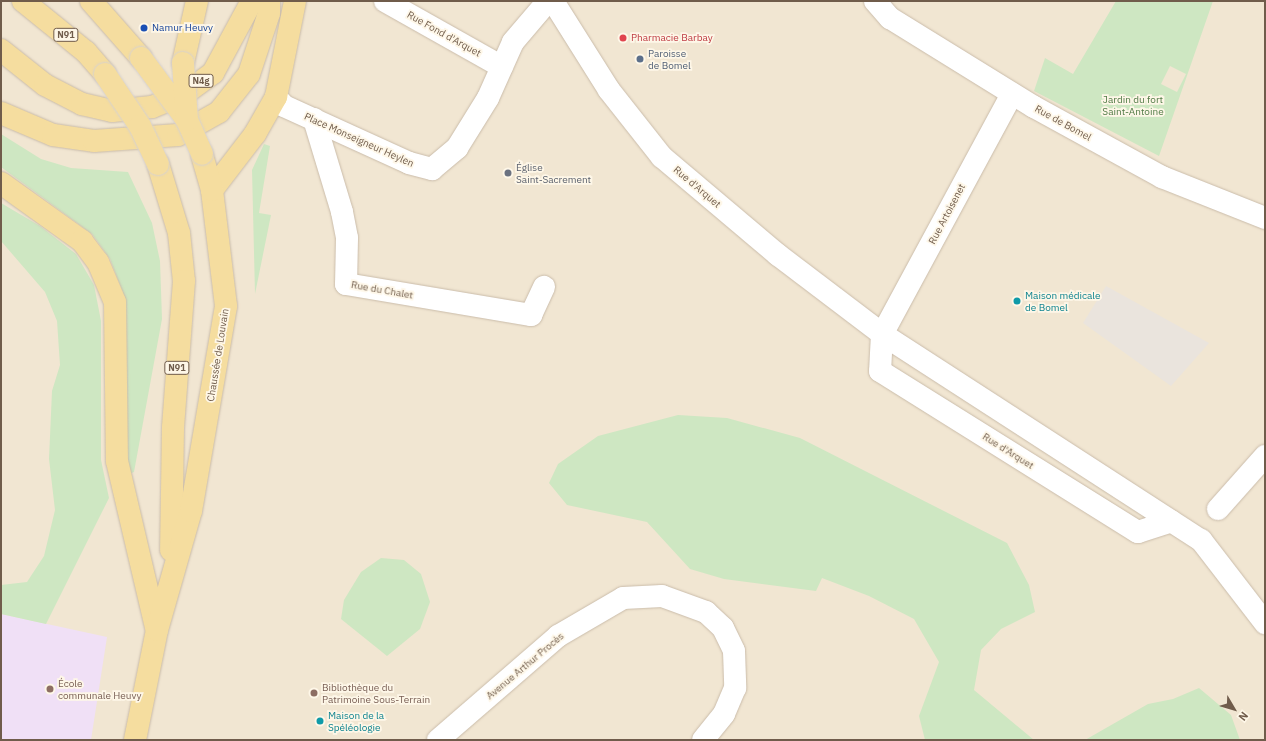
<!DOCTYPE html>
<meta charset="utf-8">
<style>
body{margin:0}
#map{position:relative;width:1266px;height:741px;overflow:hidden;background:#faf3e3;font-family:"IBM Plex Sans",sans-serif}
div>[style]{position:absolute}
.residential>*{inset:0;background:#f1e6d2}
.industrial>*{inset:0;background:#eae4dd}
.education>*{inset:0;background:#f0e0f6}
.green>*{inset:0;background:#cee7c2}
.roads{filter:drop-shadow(0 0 1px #cabcaa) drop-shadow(0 0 1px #cabcaa)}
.minor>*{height:22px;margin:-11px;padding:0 11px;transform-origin:11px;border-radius:11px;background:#fff}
.tertiary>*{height:22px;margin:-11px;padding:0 11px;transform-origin:11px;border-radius:11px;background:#fff}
.primary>*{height:22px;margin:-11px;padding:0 11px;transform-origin:11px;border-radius:11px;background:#f5dd9f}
.bridges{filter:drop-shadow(0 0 1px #d7d1cd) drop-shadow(0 0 1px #d7d1cd)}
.primary-bridge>*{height:22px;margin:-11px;padding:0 11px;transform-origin:11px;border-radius:11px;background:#f5dd9f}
.dots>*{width:11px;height:11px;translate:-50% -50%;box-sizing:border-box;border:2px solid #fef7e8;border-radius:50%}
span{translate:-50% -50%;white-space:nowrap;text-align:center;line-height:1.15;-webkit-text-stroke:3.5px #fef7e8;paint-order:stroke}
.shield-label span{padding:1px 3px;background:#fef7e8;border:1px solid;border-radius:3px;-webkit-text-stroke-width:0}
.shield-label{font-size:9px;color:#705c4b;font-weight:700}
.transit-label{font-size:10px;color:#164399}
.left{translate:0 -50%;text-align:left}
.street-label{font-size:10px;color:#705c4b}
.health-label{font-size:10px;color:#be3a42}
.service-label{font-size:10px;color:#4e5e75}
.park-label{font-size:10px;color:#517b46}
.worship-label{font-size:10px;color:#5b616d}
.culture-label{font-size:10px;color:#0d838f}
.education-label{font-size:10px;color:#785e54}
.frame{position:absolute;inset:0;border:2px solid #705c4b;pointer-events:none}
.north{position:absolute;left:1214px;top:689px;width:40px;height:40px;-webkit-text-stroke:3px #fef7e8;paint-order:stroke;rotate:128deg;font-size:11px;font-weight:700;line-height:16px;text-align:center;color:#705c4b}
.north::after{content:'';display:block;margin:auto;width:14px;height:18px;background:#705c4b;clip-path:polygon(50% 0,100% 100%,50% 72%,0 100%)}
</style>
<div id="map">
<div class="residential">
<i style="clip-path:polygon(1px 1px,1265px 1px,1265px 740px,1px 740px)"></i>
</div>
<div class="industrial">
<i style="clip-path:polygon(1106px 286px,1209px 343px,1171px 386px,1083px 323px)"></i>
</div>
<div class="education">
<i style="clip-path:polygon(1px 614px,107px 637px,91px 740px,1px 740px)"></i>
</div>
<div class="green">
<i style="clip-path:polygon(evenodd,1116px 1px,1213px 1px,1159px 156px,1034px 91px,1045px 58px,1073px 74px,1116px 1px,1170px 66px,1186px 74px,1177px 92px,1161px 84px,1170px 66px)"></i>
<i style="clip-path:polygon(1px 134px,41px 159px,71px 168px,128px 172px,152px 223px,160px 261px,162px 319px,134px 472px,129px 474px,124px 431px,125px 298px,110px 259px,92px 234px,1px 167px)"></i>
<i style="clip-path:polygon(264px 144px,270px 146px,259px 213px,271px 215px,255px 294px,252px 170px)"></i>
<i style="clip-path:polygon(1px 203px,40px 226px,76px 254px,94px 285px,101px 321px,101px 460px,109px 498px,46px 624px,1px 614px,1px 585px,27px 582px,44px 556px,55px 510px,49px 459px,52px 391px,60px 365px,57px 321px,45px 292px,1px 241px)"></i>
<i style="clip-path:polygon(678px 415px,727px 418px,800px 438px,1007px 543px,1029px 585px,1035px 612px,1001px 629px,981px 650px,974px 690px,1034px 740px,925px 740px,919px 716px,939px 662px,914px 619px,869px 596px,822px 578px,816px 591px,724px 579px,690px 569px,647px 522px,567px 505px,549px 483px,558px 464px,598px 436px)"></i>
<i style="clip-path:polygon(381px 558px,404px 560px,421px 574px,430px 602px,420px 629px,387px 656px,341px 619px,344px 600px,361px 572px)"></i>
<i style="clip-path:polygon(1199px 688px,1231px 715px,1240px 740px,1085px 740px,1148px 704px,1173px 699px)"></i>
</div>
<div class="roads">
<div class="minor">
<i style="left:385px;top:1px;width:134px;rotate:29.4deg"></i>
<i style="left:1012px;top:94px;width:273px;rotate:118.4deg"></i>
<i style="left:882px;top:334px;width:37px;rotate:93deg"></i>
<i style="left:880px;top:371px;width:304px;rotate:32deg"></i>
<i style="left:1138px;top:532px;width:35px;rotate:-18deg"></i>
<i style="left:276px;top:97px;width:12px;rotate:48deg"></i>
<i style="left:284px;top:106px;width:137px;rotate:24.5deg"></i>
<i style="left:409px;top:163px;width:24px;rotate:15deg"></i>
<i style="left:432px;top:169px;width:33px;rotate:-40deg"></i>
<i style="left:457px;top:148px;width:59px;rotate:-58.2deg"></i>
<i style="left:488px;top:98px;width:61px;rotate:-65.9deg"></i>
<i style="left:513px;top:42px;width:54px;rotate:-49.5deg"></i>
<i style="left:314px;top:119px;width:97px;rotate:73.2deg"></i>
<i style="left:342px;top:212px;width:26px;rotate:79deg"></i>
<i style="left:347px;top:238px;width:46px;rotate:91.2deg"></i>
<i style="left:346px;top:284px;width:188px;rotate:9.5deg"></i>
<i style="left:531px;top:315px;width:31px;rotate:-65deg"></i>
<i style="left:1218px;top:509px;width:71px;rotate:-48.4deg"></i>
<i style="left:438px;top:740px;width:159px;rotate:-40.9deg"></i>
<i style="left:558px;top:636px;width:75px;rotate:-30.3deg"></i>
<i style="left:623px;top:598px;width:39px;rotate:-3deg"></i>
<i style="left:662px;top:596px;width:47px;rotate:20deg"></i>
<i style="left:706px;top:612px;width:23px;rotate:43deg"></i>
<i style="left:723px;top:628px;width:25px;rotate:64deg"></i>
<i style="left:734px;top:651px;width:37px;rotate:88deg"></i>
<i style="left:735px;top:688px;width:28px;rotate:113deg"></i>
<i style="left:724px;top:714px;width:33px;rotate:129deg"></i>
</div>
<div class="tertiary">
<i style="left:553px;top:1px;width:105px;rotate:57.8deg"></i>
<i style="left:609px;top:90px;width:85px;rotate:51.7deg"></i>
<i style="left:662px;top:157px;width:152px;rotate:40.2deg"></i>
<i style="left:778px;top:255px;width:131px;rotate:37.2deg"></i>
<i style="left:882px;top:334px;width:380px;rotate:32.9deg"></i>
<i style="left:1201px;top:540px;width:105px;rotate:52.4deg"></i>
<i style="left:875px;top:1px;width:23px;rotate:49deg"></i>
<i style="left:890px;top:18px;width:169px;rotate:31.7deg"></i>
<i style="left:1034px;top:107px;width:146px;rotate:28.7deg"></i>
<i style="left:1162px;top:177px;width:111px;rotate:21.7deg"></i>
</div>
<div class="primary">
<i style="left:23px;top:1px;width:81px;rotate:39deg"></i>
<i style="left:86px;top:52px;width:29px;rotate:49deg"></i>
<i style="left:91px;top:1px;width:76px;rotate:48.7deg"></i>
<i style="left:1px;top:50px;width:56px;rotate:38.5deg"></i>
<i style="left:45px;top:85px;width:42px;rotate:27.2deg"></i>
<i style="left:82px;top:104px;width:31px;rotate:13deg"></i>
<i style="left:112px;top:111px;width:40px;rotate:-5.7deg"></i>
<i style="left:152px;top:107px;width:35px;rotate:-22deg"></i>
<i style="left:184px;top:94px;width:36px;rotate:-36deg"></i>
<i style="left:213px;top:73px;width:82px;rotate:-61.6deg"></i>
<i style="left:183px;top:63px;width:64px;rotate:-77.3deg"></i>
<i style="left:1px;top:113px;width:56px;rotate:22.9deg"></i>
<i style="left:53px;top:135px;width:41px;rotate:8.3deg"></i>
<i style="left:94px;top:141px;width:84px;rotate:-4.1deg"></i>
<i style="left:178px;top:135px;width:47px;rotate:-29.3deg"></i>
<i style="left:219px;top:112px;width:48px;rotate:-51.7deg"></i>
<i style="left:249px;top:74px;width:64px;rotate:-71.8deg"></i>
<i style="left:269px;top:13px;width:12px;rotate:-90deg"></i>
<i style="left:158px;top:164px;width:72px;rotate:73.1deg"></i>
<i style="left:179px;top:233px;width:48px;rotate:84.1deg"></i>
<i style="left:184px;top:281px;width:147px;rotate:94.3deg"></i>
<i style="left:173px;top:428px;width:122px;rotate:90.9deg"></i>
<i style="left:1px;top:183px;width:100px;rotate:35.6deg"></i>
<i style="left:82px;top:241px;width:26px;rotate:53deg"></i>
<i style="left:98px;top:262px;width:43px;rotate:67deg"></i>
<i style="left:115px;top:302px;width:159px;rotate:89.3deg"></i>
<i style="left:117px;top:461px;width:171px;rotate:76.8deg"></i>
<i style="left:212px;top:190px;width:71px;rotate:-52.5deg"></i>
<i style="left:255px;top:134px;width:43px;rotate:-60.4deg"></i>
<i style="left:276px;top:97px;width:98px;rotate:-78.8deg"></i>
<i style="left:135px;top:740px;width:112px;rotate:-78.7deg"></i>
<i style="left:157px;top:630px;width:124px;rotate:-74.1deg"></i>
<i style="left:191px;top:511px;width:208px;rotate:-80.3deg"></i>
<i style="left:226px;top:306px;width:117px;rotate:-96.9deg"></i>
<i style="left:212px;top:190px;width:37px;rotate:-106deg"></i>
</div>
</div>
<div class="bridges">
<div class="primary-bridge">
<i style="left:141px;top:58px;width:77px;rotate:53.4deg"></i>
<i style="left:187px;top:120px;width:37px;rotate:66deg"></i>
<i style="left:183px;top:63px;width:57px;rotate:86deg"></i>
<i style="left:105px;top:74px;width:63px;rotate:56.1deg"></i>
<i style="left:140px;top:126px;width:42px;rotate:64.7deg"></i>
</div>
</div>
<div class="dots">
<i style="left:144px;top:28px;background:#1a4fb4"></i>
<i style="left:623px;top:38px;background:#e0444e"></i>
<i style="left:640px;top:59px;background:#5c6f8a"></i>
<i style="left:508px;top:173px;background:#6b7280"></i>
<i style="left:1017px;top:301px;background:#0f9aa8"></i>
<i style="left:50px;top:689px;background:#8d6e63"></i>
<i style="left:314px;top:693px;background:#8d6e63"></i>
<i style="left:320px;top:721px;background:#0f9aa8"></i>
</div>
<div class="shield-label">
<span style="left:66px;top:35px">N91</span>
<span style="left:201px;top:81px">N4g</span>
<span style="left:177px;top:368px">N91</span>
</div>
<div class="transit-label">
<span class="left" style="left:152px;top:28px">Namur Heuvy</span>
</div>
<div class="street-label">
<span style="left:444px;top:34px;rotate:29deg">Rue Fond d'Arquet</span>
<span style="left:1063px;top:123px;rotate:29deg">Rue de Bomel</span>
<span style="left:359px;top:140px;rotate:24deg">Place Monseigneur Heylen</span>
<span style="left:697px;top:187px;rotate:40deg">Rue d'Arquet</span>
<span style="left:947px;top:214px;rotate:-62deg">Rue Artoisenet</span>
<span style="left:382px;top:290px;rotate:10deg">Rue du Chalet</span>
<span style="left:218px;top:355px;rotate:-81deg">Chaussée de Louvain</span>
<span style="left:1008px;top:451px;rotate:32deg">Rue d'Arquet</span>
<span style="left:525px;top:666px;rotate:-40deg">Avenue Arthur Procès</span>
</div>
<div class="health-label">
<span class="left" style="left:631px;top:38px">Pharmacie Barbay</span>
</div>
<div class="service-label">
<span class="left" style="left:648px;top:59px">Paroisse<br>de Bomel</span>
</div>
<div class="park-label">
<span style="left:1133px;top:105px">Jardin du fort<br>Saint-Antoine</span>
</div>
<div class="worship-label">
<span class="left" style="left:516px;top:173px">Église<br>Saint-Sacrement</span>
</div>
<div class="culture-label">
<span class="left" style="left:1025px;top:301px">Maison médicale<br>de Bomel</span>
<span class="left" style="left:328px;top:721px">Maison de la<br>Spéléologie</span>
</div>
<div class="education-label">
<span class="left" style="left:58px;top:689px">École<br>communale Heuvy</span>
<span class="left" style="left:322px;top:693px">Bibliothèque du<br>Patrimoine Sous-Terrain</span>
</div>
<div class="frame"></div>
<div class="north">N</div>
</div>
